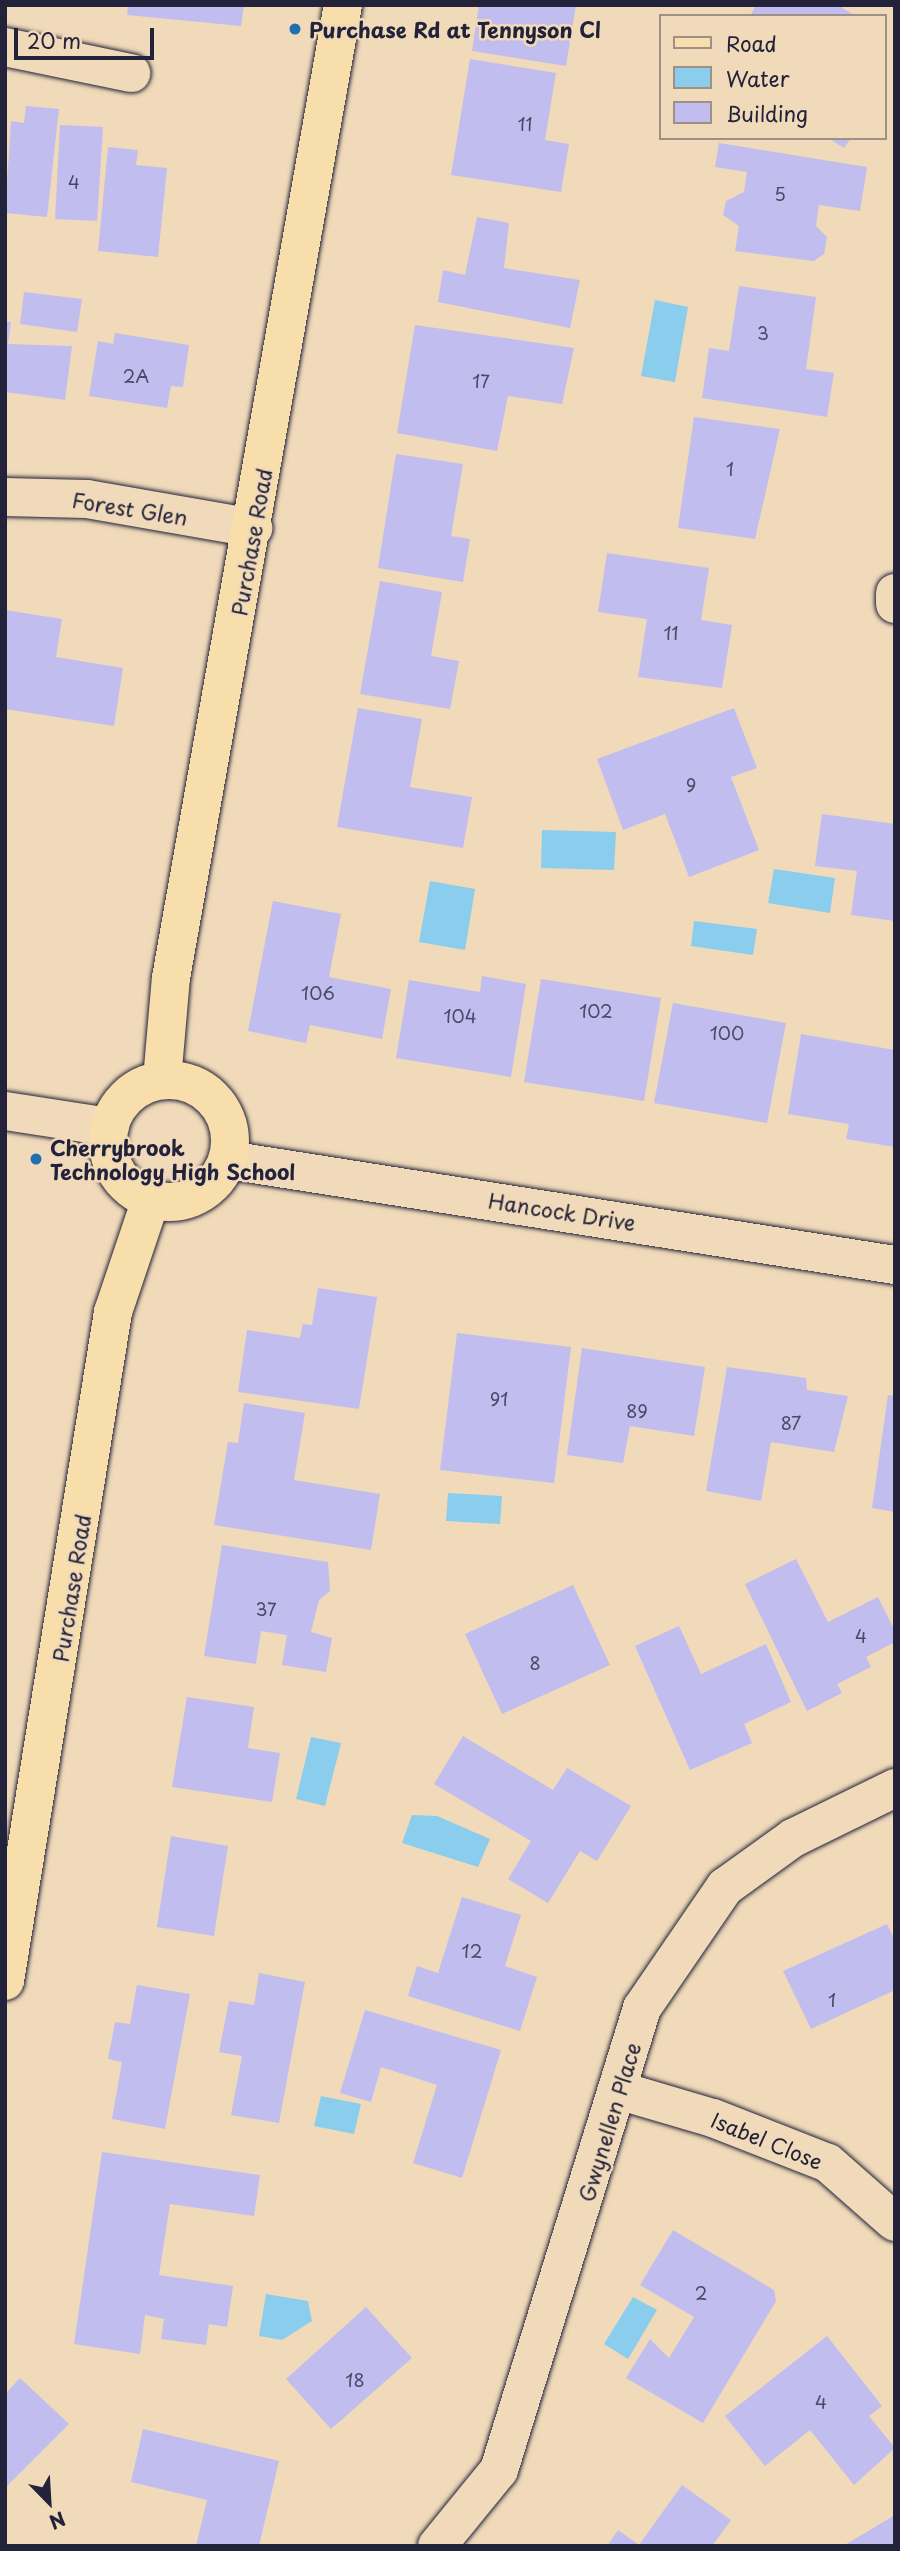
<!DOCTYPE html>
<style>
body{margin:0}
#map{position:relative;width:900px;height:2551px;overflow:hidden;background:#f0dab9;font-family:"Playpen Sans",sans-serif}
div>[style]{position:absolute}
.water>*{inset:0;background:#8bcdec}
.building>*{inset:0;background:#c1bdef}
.roads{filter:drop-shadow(0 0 2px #22223b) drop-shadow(0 0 2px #22223b)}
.minor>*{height:38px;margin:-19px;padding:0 19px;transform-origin:19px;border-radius:19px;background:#f0dab9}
.major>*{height:38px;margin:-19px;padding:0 19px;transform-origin:19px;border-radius:19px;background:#f8deab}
.major>.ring{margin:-19px;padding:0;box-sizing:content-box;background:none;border:38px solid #f8deab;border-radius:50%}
.dots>*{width:19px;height:19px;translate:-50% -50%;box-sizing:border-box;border:4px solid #f0dab9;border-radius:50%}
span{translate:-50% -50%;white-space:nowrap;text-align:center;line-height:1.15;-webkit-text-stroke:5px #f0dab9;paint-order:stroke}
.number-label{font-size:18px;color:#4a4968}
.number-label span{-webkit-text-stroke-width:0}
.poi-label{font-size:21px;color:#22223b;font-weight:700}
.left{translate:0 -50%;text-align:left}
.street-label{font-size:21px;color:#22223b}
.frame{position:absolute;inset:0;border:7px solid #22223b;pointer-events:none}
.legend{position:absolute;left:659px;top:14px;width:228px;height:126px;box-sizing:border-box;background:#f0dab9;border:2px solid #9e9087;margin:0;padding:9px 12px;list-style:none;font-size:21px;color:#22223b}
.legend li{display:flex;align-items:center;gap:14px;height:35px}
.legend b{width:35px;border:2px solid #9e9087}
.north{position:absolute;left:14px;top:2467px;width:70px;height:70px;-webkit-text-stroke:5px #f0dab9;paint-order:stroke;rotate:156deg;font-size:19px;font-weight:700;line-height:28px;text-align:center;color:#22223b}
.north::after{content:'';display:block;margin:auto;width:24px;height:32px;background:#22223b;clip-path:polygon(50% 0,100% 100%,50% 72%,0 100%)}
.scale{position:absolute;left:14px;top:28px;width:140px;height:32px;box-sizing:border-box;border:4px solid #22223b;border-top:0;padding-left:9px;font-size:21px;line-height:24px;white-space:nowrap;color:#22223b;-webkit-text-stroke:5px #f0dab9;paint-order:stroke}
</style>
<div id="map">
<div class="water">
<i style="clip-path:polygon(655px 300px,688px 307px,675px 382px,641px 376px)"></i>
<i style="clip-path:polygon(542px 830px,616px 832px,614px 870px,541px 868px)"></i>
<i style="clip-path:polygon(774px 869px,835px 878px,830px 913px,768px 903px)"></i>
<i style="clip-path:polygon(430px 881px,475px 889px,465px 950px,419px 942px)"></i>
<i style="clip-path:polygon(694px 921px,757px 929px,753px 955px,691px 946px)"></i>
<i style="clip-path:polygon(448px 1493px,502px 1496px,500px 1524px,446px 1521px)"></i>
<i style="clip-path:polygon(311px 1737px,341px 1743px,325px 1806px,296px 1799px)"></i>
<i style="clip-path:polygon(412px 1815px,437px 1816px,490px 1839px,478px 1867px,402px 1843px)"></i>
<i style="clip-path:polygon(321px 2096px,361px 2104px,354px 2134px,314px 2126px)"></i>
<i style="clip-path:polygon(266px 2294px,308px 2301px,312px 2321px,282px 2340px,259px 2336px)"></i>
<i style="clip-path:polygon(633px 2297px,657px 2310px,628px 2359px,604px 2344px)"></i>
</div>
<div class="building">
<i style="clip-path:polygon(128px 5px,244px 5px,241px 26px,127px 15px)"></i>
<i style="clip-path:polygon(479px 5px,576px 5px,566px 66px,472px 51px)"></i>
<i style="clip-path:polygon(756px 5px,838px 5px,855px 16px,750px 16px)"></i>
<i style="clip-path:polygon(470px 59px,556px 73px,545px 140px,569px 144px,561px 192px,451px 175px)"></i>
<i style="clip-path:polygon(26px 106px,59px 109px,47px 217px,5px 213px,11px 121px,24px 123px)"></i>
<i style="clip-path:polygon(60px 125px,103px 127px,97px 221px,55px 219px)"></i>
<i style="clip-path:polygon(828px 138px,851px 138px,844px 148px)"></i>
<i style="clip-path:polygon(719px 143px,867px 167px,860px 211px,819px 205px,816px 226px,827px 237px,824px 254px,814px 261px,735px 251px,739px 226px,723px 215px,726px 201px,744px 192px,747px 172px,715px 167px)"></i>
<i style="clip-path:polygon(108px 147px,138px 150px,136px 165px,167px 168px,158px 257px,98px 251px)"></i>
<i style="clip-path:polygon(477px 217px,509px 223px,504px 268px,580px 280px,570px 328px,438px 302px,443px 270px,465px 275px)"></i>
<i style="clip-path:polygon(739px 286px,816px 297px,806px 369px,834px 373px,827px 417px,702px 398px,709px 348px,729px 351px)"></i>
<i style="clip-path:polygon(24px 292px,82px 299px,77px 332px,20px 324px)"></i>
<i style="clip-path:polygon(5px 322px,11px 322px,8px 344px,72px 346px,65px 400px,5px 392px)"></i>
<i style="clip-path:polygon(415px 325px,574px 348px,562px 404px,508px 396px,497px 451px,397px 433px)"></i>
<i style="clip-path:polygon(115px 333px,189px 345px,183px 387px,171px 386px,167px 408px,89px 396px,98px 341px,113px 344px)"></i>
<i style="clip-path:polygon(694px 417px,780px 429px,755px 539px,678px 528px)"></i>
<i style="clip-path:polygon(396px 454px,463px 464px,451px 536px,470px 539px,463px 582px,378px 568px)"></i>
<i style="clip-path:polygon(607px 553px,709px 568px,701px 620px,732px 625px,722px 688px,638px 677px,647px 619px,598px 612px)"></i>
<i style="clip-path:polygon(380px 581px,442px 592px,431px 656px,459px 661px,450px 709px,360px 694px)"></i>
<i style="clip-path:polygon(5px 610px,62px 619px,56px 657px,123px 668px,114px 726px,5px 709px)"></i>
<i style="clip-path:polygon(358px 708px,422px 719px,410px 787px,472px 797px,463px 848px,337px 827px)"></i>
<i style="clip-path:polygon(734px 708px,757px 768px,731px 777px,759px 850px,689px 877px,665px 814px,623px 830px,597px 759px)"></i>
<i style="clip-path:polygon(822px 814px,895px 824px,895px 921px,851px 915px,857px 871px,815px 866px)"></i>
<i style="clip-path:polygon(273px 901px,341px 914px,329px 977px,391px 989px,382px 1039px,310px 1025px,306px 1043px,248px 1031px)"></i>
<i style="clip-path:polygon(482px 976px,526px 984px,511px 1077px,396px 1058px,409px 980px,480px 992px)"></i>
<i style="clip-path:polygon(541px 979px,661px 998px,644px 1101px,524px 1082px)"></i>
<i style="clip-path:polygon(673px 1003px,786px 1023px,767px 1123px,654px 1103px)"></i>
<i style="clip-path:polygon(801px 1034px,895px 1050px,895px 1147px,846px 1139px,849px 1124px,788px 1114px)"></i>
<i style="clip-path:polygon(318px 1288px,377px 1297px,359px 1409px,238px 1392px,247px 1330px,300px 1338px,303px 1324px,312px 1325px)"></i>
<i style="clip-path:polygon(457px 1333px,571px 1347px,554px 1483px,440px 1470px)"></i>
<i style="clip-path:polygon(582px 1348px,705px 1367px,694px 1436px,630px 1426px,623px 1463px,567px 1455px)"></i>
<i style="clip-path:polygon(727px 1367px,806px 1378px,807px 1390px,848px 1396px,834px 1452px,771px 1442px,761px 1501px,706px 1491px)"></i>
<i style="clip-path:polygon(888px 1395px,895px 1396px,895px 1512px,872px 1508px)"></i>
<i style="clip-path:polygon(244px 1403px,305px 1413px,294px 1480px,380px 1494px,371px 1550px,214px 1525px,228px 1442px,238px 1443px)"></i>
<i style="clip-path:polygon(222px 1545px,328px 1562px,330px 1591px,319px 1600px,311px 1632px,332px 1638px,326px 1672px,282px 1665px,287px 1635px,261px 1631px,256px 1664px,204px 1656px)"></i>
<i style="clip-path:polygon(796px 1559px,828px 1622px,878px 1597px,895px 1631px,895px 1642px,866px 1657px,871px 1667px,837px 1684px,842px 1693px,807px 1711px,745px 1584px)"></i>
<i style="clip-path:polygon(573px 1585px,610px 1665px,502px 1714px,465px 1634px)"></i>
<i style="clip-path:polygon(679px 1626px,701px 1674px,766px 1644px,791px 1702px,744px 1724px,752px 1743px,690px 1770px,635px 1646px)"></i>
<i style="clip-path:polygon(187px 1697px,254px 1707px,248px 1748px,280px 1753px,272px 1802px,172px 1787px)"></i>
<i style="clip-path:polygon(463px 1736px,553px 1790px,567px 1768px,631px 1806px,597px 1861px,580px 1851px,548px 1903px,508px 1879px,531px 1841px,434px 1784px)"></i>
<i style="clip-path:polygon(171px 1836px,228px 1846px,214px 1936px,157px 1927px)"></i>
<i style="clip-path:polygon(462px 1897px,521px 1915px,505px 1966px,537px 1977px,520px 2031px,408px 1996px,417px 1966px,438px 1973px)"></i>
<i style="clip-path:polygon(887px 1924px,895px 1941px,895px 1990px,811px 2029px,783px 1971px)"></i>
<i style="clip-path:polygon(259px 1973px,305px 1982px,279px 2123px,231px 2115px,242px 2056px,219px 2052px,229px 2001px,254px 2005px)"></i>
<i style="clip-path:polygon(137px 1985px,190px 1994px,165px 2129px,112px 2119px,122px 2062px,108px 2059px,115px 2022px,130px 2024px)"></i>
<i style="clip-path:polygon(365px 2010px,501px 2050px,462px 2178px,413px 2163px,437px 2085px,381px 2067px,371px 2102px,340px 2093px)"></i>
<i style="clip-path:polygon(102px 2152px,260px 2175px,254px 2216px,170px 2204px,159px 2275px,233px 2286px,227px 2327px,209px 2324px,206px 2345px,161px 2339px,164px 2319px,145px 2315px,140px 2354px,74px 2344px)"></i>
<i style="clip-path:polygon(673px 2230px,774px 2290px,776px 2301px,703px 2423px,626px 2378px,650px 2339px,669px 2358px,694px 2317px,640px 2285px)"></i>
<i style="clip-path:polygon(366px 2307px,412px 2358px,331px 2429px,286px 2379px)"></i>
<i style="clip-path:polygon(827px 2336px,882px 2406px,869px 2416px,895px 2448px,854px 2485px,810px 2430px,765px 2466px,725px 2416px)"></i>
<i style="clip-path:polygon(20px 2378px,69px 2424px,5px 2488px,5px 2394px)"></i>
<i style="clip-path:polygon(143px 2429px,279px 2461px,259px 2546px,196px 2546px,207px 2500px,131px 2482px)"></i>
<i style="clip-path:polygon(682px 2485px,731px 2520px,712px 2546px,607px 2546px,618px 2530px,639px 2545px)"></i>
<i style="clip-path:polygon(895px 2515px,895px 2546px,843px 2546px)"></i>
</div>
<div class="roads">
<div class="minor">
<i style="left:5px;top:47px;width:129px;rotate:11.7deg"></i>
<i style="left:5px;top:497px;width:82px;rotate:1.4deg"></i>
<i style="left:87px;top:499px;width:169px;rotate:9.9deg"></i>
<i style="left:895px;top:593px;width:11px;rotate:90deg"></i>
<i style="left:5px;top:1111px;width:106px;rotate:8.7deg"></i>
<i style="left:228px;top:1160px;width:675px;rotate:8.95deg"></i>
<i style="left:621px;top:2091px;width:96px;rotate:16.4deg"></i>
<i style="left:713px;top:2118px;width:123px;rotate:21.4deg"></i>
<i style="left:828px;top:2163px;width:89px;rotate:41.4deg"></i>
<i style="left:437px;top:2546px;width:98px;rotate:-50.8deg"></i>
<i style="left:499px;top:2470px;width:484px;rotate:-72.8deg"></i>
<i style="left:642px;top:2008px;width:147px;rotate:-55.6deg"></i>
<i style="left:725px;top:1887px;width:84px;rotate:-35.8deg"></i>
<i style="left:793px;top:1838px;width:114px;rotate:-26.1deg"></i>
</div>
<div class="major">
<i style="left:162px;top:1080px;width:102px;rotate:-85deg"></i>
<i style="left:171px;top:978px;width:988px;rotate:-79.98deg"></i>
<i class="ring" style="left:108px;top:1080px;width:84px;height:84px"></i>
<i style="left:5px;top:1981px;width:678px;rotate:-80.83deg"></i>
<i style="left:113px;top:1312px;width:119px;rotate:-71.4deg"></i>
</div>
</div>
<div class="dots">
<i style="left:295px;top:29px;background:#1f6fb2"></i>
<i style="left:36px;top:1159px;background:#1f6fb2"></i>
</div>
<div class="number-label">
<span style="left:525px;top:124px">11</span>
<span style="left:74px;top:182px">4</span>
<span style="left:780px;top:194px">5</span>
<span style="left:763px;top:333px">3</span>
<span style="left:136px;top:376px">2A</span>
<span style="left:481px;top:381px">17</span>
<span style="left:730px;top:469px">1</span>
<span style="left:671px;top:633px">11</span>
<span style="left:691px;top:785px">9</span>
<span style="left:318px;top:993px">106</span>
<span style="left:596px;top:1011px">102</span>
<span style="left:460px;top:1016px">104</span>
<span style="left:727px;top:1033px">100</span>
<span style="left:499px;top:1399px">91</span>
<span style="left:637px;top:1411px">89</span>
<span style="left:791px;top:1423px">87</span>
<span style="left:266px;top:1609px">37</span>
<span style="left:861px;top:1636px">4</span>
<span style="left:535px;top:1663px">8</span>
<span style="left:472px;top:1951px">12</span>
<span style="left:832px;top:2000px">1</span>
<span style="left:701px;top:2293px">2</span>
<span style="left:355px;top:2380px">18</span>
<span style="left:821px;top:2402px">4</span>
</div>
<div class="poi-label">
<span class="left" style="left:309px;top:29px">Purchase Rd at Tennyson Cl</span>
<span class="left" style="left:50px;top:1159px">Cherrybrook<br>Technology High School</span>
</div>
<div class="street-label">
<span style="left:130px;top:508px;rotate:9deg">Forest Glen</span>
<span style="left:251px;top:542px;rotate:-80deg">Purchase Road</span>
<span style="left:562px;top:1211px;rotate:9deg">Hancock Drive</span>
<span style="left:71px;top:1588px;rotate:-81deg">Purchase Road</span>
<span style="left:609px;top:2122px;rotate:-73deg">Gwynellen Place</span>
<span style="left:767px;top:2140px;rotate:22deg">Isabel Close</span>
</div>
<div class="frame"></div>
<ul class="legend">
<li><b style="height:9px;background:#f8deab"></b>Road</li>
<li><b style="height:19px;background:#8bcdec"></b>Water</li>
<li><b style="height:19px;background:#c1bdef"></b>Building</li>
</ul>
<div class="north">N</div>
<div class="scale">20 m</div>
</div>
